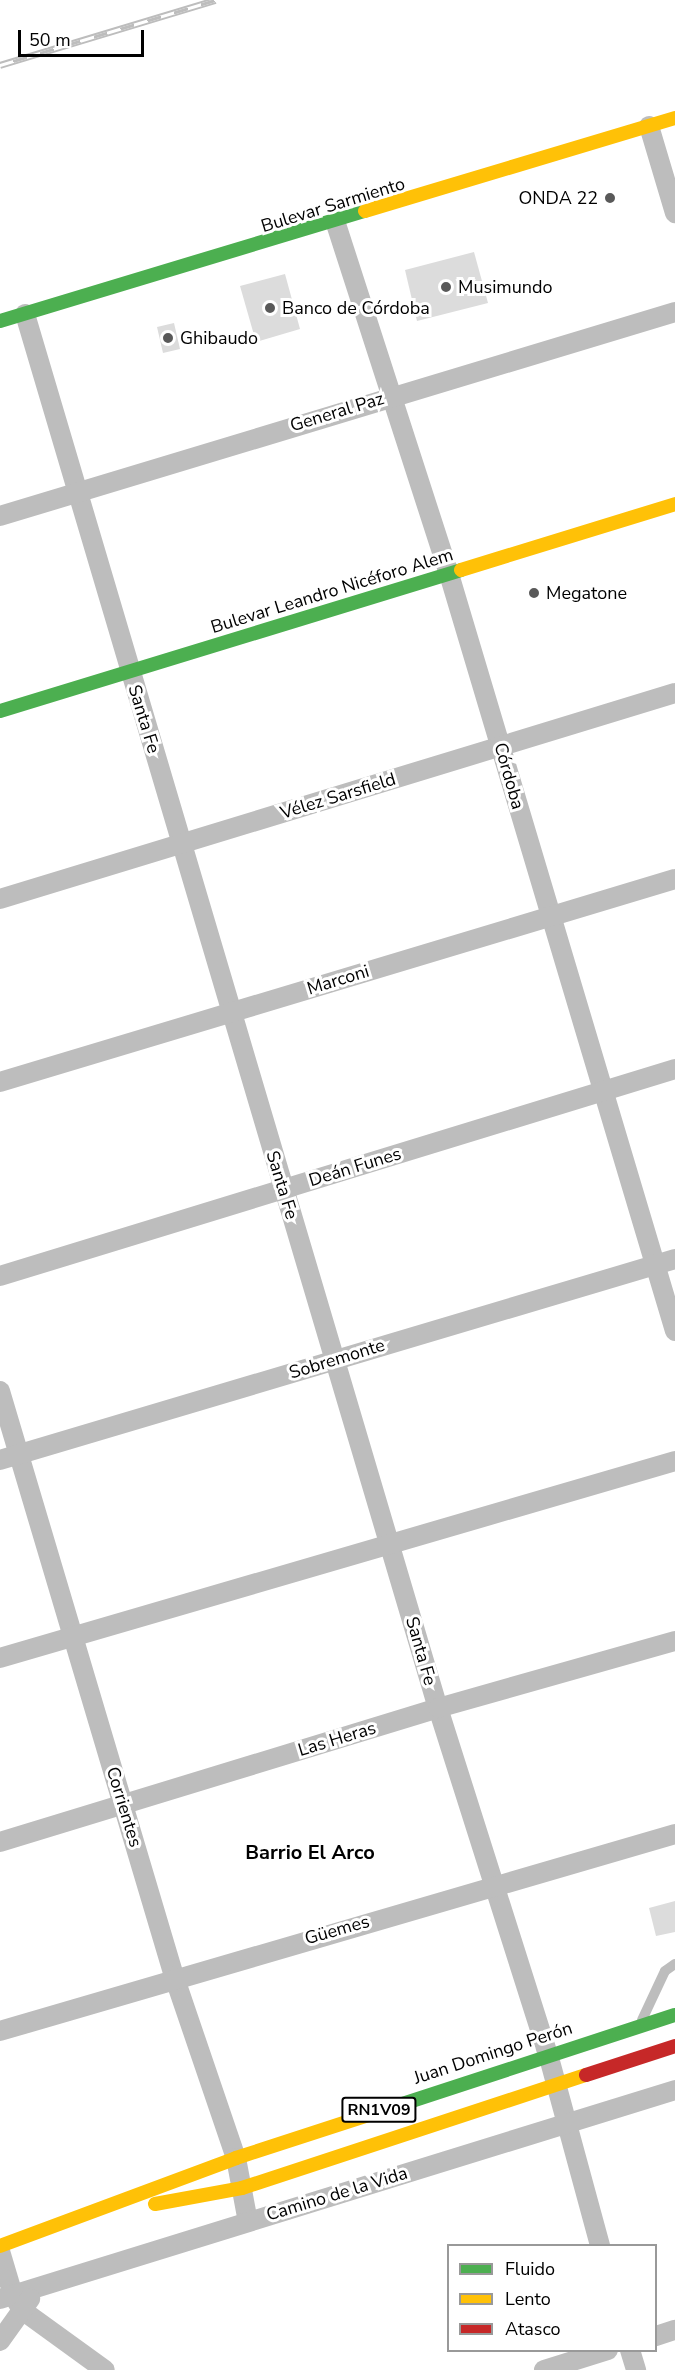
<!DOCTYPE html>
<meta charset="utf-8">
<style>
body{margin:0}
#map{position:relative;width:675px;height:2370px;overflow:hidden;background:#fff;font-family:"Nunito Sans",sans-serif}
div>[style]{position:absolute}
.building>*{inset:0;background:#dcdcdc}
.lane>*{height:10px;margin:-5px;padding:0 5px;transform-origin:5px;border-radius:5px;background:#bdbdbd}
.street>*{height:20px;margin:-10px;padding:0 10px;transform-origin:10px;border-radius:10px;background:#bdbdbd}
.fast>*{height:14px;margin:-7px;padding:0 7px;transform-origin:7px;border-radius:7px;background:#4caf50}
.slow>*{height:14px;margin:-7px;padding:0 7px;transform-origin:7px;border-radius:7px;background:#ffc107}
.jam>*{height:14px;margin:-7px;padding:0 7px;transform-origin:7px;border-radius:7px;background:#c62828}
.rail>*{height:7px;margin-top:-3.5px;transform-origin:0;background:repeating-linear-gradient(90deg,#fff 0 14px,#bdbdbd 0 28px);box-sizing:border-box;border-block:2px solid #bdbdbd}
.dots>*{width:16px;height:16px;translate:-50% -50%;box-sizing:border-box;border:3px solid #fff;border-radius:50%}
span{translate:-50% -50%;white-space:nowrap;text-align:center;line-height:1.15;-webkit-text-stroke:6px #fff;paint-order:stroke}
.shield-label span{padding:2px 4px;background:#fff;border:2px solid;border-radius:4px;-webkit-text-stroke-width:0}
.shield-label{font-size:16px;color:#000;font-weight:700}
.poi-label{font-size:18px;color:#000}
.right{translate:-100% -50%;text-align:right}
.left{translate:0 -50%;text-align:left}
.street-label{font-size:18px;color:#000}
.neighbourhood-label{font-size:20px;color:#000;font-weight:700}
.legend{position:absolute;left:447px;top:2244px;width:210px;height:108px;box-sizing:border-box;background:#fff;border:2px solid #999;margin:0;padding:8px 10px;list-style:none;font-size:18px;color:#000}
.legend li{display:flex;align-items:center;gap:12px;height:30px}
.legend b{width:30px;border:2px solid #999}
.scale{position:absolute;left:18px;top:30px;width:126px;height:27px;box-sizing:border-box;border:3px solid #000;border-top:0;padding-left:8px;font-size:18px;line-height:21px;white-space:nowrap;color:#000;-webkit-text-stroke:4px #fff;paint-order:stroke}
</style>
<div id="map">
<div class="building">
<i style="clip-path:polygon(474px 252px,488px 303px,417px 321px,405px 270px)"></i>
<i style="clip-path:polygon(285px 274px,300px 329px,256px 342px,240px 286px)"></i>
<i style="clip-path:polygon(174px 323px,180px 349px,163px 353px,157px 327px)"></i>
<i style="clip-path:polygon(675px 1901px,675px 1932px,656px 1936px,649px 1908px)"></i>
</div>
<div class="lane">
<i style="left:642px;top:2020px;width:54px;rotate:-64.9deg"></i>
<i style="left:665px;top:1971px;width:12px;rotate:-35deg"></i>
</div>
<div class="street">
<i style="left:649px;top:126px;width:91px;rotate:73.4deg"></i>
<i style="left:336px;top:224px;width:368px;rotate:72.1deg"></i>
<i style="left:449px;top:574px;width:790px;rotate:73.38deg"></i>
<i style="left:25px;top:314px;width:1454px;rotate:73.5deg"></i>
<i style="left:438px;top:1708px;width:363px;rotate:72.4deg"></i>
<i style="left:548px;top:2054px;width:199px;rotate:74.8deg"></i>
<i style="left:0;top:516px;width:705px;rotate:-16.82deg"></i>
<i style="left:0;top:899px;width:706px;rotate:-16.97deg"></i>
<i style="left:0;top:1082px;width:705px;rotate:-16.74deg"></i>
<i style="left:0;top:1276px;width:706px;rotate:-17.05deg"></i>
<i style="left:0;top:1391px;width:610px;rotate:73.44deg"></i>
<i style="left:174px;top:1976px;width:192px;rotate:71.2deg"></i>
<i style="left:236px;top:2158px;width:65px;rotate:79.4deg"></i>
<i style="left:0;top:1460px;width:704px;rotate:-16.58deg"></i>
<i style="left:0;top:1658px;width:703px;rotate:-16.27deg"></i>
<i style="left:0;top:1842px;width:458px;rotate:-17deg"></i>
<i style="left:438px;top:1708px;width:246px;rotate:-15.8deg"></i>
<i style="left:0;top:2031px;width:703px;rotate:-16.27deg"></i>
<i style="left:0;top:2251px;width:46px;rotate:73.5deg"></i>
<i style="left:13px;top:2295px;width:17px;rotate:59deg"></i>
<i style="left:22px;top:2310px;width:102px;rotate:35.9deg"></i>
<i style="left:0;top:2299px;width:707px;rotate:-17.2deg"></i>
<i style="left:656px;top:2336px;width:20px;rotate:-18deg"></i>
<i style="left:0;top:2341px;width:52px;rotate:-54.5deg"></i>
<i style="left:630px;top:2350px;width:21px;rotate:73deg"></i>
<i style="left:544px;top:2370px;width:67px;rotate:-17.4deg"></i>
</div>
<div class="fast">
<i style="left:0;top:321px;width:381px;rotate:-16.8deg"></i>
<i style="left:0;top:711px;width:482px;rotate:-17deg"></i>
<i style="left:381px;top:2111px;width:309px;rotate:-18.1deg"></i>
</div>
<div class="slow">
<i style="left:365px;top:211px;width:324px;rotate:-16.7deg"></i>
<i style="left:461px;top:570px;width:224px;rotate:-17.1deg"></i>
<i style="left:155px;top:2204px;width:88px;rotate:-10.4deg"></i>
<i style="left:242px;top:2188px;width:362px;rotate:-18.2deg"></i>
<i style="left:0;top:2246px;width:252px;rotate:-20.4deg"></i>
<i style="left:236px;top:2158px;width:152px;rotate:-18deg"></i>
</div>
<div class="jam">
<i style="left:586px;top:2075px;width:94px;rotate:-18deg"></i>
</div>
<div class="rail">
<i style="left:0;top:65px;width:225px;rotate:-16.8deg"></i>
</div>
<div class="dots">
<i style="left:610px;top:198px;background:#595959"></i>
<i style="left:446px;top:287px;background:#595959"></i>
<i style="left:270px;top:308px;background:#595959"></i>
<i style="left:168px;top:338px;background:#595959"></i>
<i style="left:534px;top:593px;background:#595959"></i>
</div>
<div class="shield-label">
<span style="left:379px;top:2110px">RN1V09</span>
</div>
<div class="poi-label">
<span class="right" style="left:598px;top:198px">ONDA 22</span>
<span class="left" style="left:458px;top:287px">Musimundo</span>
<span class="left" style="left:282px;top:308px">Banco de Córdoba</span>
<span class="left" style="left:180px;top:338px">Ghibaudo</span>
<span class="left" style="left:546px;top:593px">Megatone</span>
</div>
<div class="street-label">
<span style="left:333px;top:205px;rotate:-17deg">Bulevar Sarmiento</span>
<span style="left:337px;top:412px;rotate:-17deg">General Paz</span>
<span style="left:332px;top:591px;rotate:-17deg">Bulevar Leandro Nicéforo Alem</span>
<span style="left:144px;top:719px;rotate:73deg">Santa Fe</span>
<span style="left:509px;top:776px;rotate:74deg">Córdoba</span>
<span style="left:338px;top:796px;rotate:-17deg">Vélez Sarsfield</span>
<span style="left:338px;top:980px;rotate:-17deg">Marconi</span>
<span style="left:355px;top:1167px;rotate:-17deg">Deán Funes</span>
<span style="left:282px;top:1185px;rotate:73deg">Santa Fe</span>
<span style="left:337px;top:1359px;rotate:-17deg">Sobremonte</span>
<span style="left:421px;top:1651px;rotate:74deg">Santa Fe</span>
<span style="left:337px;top:1739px;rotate:-17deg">Las Heras</span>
<span style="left:124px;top:1807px;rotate:73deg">Corrientes</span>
<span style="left:337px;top:1930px;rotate:-16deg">Güemes</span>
<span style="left:493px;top:2053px;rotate:-18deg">Juan Domingo Perón</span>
<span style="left:337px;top:2194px;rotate:-17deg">Camino de la Vida</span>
</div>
<div class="neighbourhood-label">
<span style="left:310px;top:1852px">Barrio El Arco</span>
</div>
<ul class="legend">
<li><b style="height:8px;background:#4caf50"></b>Fluido</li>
<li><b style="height:8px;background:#ffc107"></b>Lento</li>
<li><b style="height:8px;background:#c62828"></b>Atasco</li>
</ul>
<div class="scale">50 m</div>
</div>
